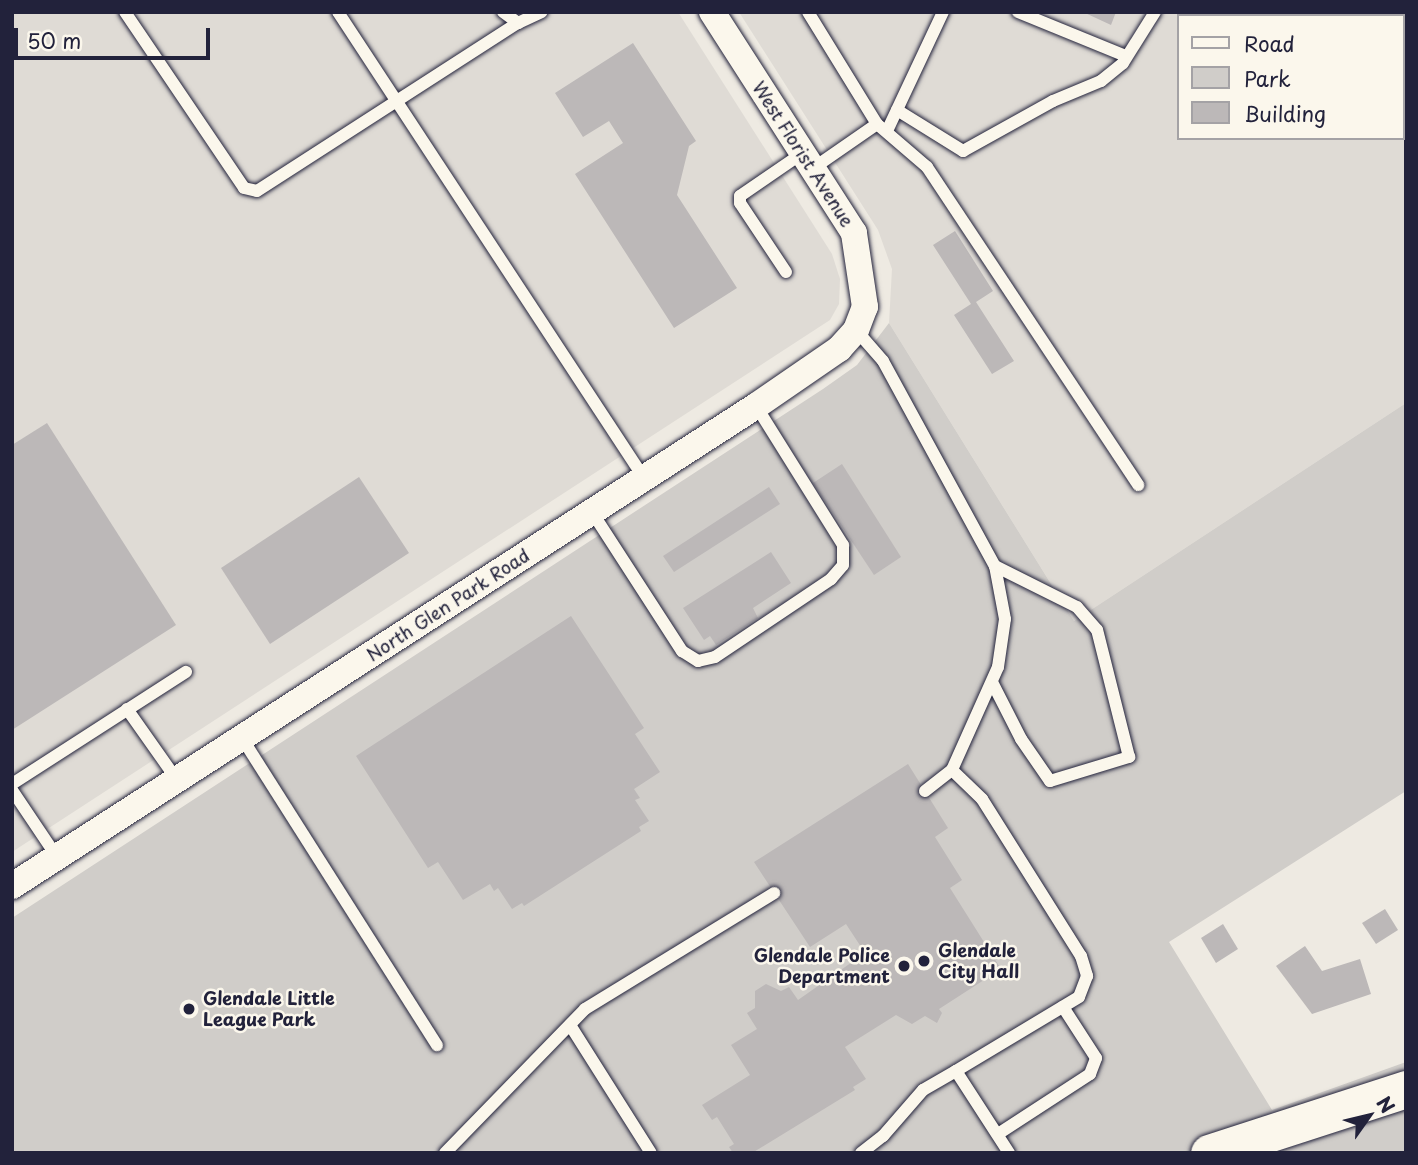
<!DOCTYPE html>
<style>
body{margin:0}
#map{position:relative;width:1418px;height:1165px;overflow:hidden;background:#eeeae2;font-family:"Playpen Sans",sans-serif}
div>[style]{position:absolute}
.built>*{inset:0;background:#dfdbd5}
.green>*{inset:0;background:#d0cdc9}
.building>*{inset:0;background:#bcb8b8}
.roads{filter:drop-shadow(0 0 2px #22223b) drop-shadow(0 0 2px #22223b)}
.lane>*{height:12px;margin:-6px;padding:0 6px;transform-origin:6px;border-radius:6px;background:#fbf7ec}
.street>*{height:26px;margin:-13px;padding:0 13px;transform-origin:13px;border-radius:13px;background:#fbf7ec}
.secondary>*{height:37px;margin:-18.5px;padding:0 18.5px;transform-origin:18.5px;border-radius:18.5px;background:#fbf7ec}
.dots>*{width:19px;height:19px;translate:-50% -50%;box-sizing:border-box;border:4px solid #fbf7ec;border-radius:50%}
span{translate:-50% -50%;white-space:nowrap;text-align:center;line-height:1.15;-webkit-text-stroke:5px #fbf7ec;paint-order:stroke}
.street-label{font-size:18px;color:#22223b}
.poi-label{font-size:18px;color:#22223b;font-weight:700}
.left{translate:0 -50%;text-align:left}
.right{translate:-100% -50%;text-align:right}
.frame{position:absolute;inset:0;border:14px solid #22223b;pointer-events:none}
.legend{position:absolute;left:1177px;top:14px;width:228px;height:126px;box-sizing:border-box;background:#fbf7ec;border:2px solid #a4a2a5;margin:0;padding:9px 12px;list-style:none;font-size:21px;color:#22223b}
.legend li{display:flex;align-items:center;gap:14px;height:35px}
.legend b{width:35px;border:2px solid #a4a2a5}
.north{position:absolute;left:1334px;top:1081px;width:70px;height:70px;-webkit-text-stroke:5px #fbf7ec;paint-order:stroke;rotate:56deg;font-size:19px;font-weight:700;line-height:28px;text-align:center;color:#22223b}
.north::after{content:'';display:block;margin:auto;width:24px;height:32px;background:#22223b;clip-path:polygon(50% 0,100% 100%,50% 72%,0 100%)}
.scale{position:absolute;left:14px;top:28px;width:196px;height:32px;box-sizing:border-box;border:4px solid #22223b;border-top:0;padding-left:9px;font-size:21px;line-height:24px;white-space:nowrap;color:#22223b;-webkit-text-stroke:5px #fbf7ec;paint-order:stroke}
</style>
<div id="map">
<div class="built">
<i style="clip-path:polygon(12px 12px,678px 12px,832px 254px,840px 279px,839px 304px,830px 320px,12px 852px)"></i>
<i style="clip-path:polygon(evenodd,739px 12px,1406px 12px,1406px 403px,1074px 621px,889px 323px,892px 269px,878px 230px,739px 12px,1178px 16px,1402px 16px,1402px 138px,1178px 138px,1178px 16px)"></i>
</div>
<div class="green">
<i style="clip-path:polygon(889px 323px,1074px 621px,1406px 403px,1406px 791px,1169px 942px,1272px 1110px,1406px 1062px,1406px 1153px,12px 1153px,12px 918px,823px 389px,857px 365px)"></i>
</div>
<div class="building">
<i style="clip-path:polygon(1083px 12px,1116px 12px,1111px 25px)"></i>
<i style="clip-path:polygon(633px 43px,696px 141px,689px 146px,677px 195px,737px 288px,674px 328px,575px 174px,623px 143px,609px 121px,583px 137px,555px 93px)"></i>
<i style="clip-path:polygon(955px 231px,993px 291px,976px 302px,1014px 361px,992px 374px,954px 315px,971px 304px,933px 245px)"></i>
<i style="clip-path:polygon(47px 423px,176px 625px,12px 730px,12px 445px)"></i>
<i style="clip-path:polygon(842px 464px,901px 557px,874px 575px,813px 483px)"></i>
<i style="clip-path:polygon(359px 477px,409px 553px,270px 644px,221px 568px)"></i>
<i style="clip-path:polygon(769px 487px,780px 504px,674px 572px,663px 556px)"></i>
<i style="clip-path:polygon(771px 552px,791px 583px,753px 608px,758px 618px,716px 645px,710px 636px,704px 640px,683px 608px)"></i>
<i style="clip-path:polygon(571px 616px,644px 728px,635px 734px,660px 772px,634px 789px,640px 798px,635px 800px,649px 821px,639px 827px,641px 831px,524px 906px,522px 903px,512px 909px,498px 888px,494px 891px,490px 884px,463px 900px,438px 862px,428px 868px,356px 756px)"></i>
<i style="clip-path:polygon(908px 764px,948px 828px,935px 837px,962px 880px,950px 888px,1001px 969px,939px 1009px,942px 1013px,937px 1023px,925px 1016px,912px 1024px,896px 1015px,845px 1047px,866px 1079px,853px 1087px,855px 1090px,752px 1153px,733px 1153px,729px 1147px,734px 1144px,717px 1117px,712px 1120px,702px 1105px,750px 1075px,731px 1045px,757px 1029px,747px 1013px,755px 1008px,755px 991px,766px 984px,781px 991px,789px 987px,798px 1000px,865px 953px,846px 924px,810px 947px,754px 862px)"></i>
<i style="clip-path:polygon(1385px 909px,1398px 930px,1376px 944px,1362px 923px)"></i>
<i style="clip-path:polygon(1223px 924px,1238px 949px,1216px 963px,1201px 938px)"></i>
<i style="clip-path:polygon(1305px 946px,1322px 971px,1360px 959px,1371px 994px,1312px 1014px,1276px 966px)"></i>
</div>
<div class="roads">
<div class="lane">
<i style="left:125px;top:12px;width:212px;rotate:55.9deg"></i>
<i style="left:244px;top:188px;width:13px;rotate:13deg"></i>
<i style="left:257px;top:191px;width:310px;rotate:-32.8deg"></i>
<i style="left:338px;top:12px;width:557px;rotate:56.71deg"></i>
<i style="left:503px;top:12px;width:19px;rotate:36deg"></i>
<i style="left:518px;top:23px;width:26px;rotate:-25deg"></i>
<i style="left:808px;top:12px;width:132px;rotate:58.4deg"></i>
<i style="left:877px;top:124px;width:79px;rotate:145.3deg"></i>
<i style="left:1018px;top:12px;width:117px;rotate:22.2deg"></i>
<i style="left:897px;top:110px;width:78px;rotate:31.8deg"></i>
<i style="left:963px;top:151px;width:103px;rotate:-29.1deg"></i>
<i style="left:1053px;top:101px;width:52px;rotate:-22.6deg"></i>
<i style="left:1101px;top:81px;width:28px;rotate:-39deg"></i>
<i style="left:1123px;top:63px;width:60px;rotate:-57.9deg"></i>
<i style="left:877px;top:124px;width:66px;rotate:40.7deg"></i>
<i style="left:927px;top:167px;width:382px;rotate:56.4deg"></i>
<i style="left:887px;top:131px;width:132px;rotate:-64.8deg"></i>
<i style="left:786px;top:272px;width:83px;rotate:-123.7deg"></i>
<i style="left:740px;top:203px;width:7px;rotate:-90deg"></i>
<i style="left:740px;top:196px;width:74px;rotate:-34.5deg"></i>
<i style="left:856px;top:330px;width:41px;rotate:48.9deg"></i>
<i style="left:883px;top:361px;width:234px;rotate:61.4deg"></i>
<i style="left:995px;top:566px;width:54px;rotate:79.3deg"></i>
<i style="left:1005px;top:619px;width:49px;rotate:98.3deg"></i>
<i style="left:998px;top:667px;width:113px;rotate:114.1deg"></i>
<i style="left:592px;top:512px;width:166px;rotate:57.1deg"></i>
<i style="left:682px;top:651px;width:19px;rotate:32deg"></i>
<i style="left:698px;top:661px;width:17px;rotate:-13deg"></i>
<i style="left:715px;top:657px;width:140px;rotate:-33.9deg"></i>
<i style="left:831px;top:579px;width:18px;rotate:-49deg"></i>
<i style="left:843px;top:565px;width:20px;rotate:-90deg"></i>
<i style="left:843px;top:545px;width:164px;rotate:-122deg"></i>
<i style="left:992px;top:682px;width:64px;rotate:63deg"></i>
<i style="left:1021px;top:739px;width:51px;rotate:55.4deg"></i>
<i style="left:1050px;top:781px;width:83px;rotate:-16.9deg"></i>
<i style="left:1129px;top:757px;width:131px;rotate:-104.1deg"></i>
<i style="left:1097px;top:630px;width:30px;rotate:-131deg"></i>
<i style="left:1077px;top:607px;width:92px;rotate:-153.4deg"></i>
<i style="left:127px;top:709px;width:87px;rotate:54.8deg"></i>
<i style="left:242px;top:738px;width:364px;rotate:57.6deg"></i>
<i style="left:12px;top:784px;width:207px;rotate:-32.8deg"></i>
<i style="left:12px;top:790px;width:81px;rotate:56.1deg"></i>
<i style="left:925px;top:791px;width:34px;rotate:-38deg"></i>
<i style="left:952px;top:770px;width:42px;rotate:44deg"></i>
<i style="left:982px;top:799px;width:186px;rotate:57.8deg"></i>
<i style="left:1081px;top:956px;width:21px;rotate:73deg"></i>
<i style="left:1087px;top:976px;width:22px;rotate:111deg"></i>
<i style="left:1079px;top:997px;width:144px;rotate:149deg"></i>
<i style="left:956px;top:1071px;width:98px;rotate:57.1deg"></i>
<i style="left:570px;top:1025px;width:151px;rotate:57.7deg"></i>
<i style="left:998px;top:1134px;width:110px;rotate:-33.1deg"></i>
<i style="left:1090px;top:1074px;width:17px;rotate:-69deg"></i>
<i style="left:1096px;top:1058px;width:61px;rotate:-122.9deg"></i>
<i style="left:445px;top:1153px;width:201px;rotate:-45.8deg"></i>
<i style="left:585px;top:1009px;width:222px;rotate:-31.5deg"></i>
<i style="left:861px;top:1153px;width:28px;rotate:-38deg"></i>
<i style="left:883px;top:1136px;width:61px;rotate:-49deg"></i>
<i style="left:923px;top:1090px;width:38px;rotate:-30deg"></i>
</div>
<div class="street">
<i style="left:12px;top:886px;width:885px;rotate:-32.83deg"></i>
<i style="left:756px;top:406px;width:101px;rotate:-34.5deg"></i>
<i style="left:839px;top:349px;width:25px;rotate:-48deg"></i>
<i style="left:856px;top:330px;width:25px;rotate:-69deg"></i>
<i style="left:865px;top:307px;width:75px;rotate:-98.5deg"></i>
<i style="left:854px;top:233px;width:263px;rotate:-122.7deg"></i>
</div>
<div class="secondary">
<i style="left:1209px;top:1153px;width:207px;rotate:-18deg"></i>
</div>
</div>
<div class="dots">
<i style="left:924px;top:961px;background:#22223b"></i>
<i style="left:904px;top:966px;background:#22223b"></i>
<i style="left:189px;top:1009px;background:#22223b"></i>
</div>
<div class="street-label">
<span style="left:803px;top:154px;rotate:57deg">West Florist Avenue</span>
<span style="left:448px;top:605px;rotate:-33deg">North Glen Park Road</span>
</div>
<div class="poi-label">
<span class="left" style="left:938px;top:961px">Glendale<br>City Hall</span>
<span class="right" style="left:890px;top:966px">Glendale Police<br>Department</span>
<span class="left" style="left:203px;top:1009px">Glendale Little<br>League Park</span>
</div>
<div class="frame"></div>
<ul class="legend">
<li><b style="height:9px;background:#fbf7ec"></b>Road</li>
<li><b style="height:19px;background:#d0cdc9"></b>Park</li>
<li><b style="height:19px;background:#bcb8b8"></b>Building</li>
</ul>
<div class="north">N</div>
<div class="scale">50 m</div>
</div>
